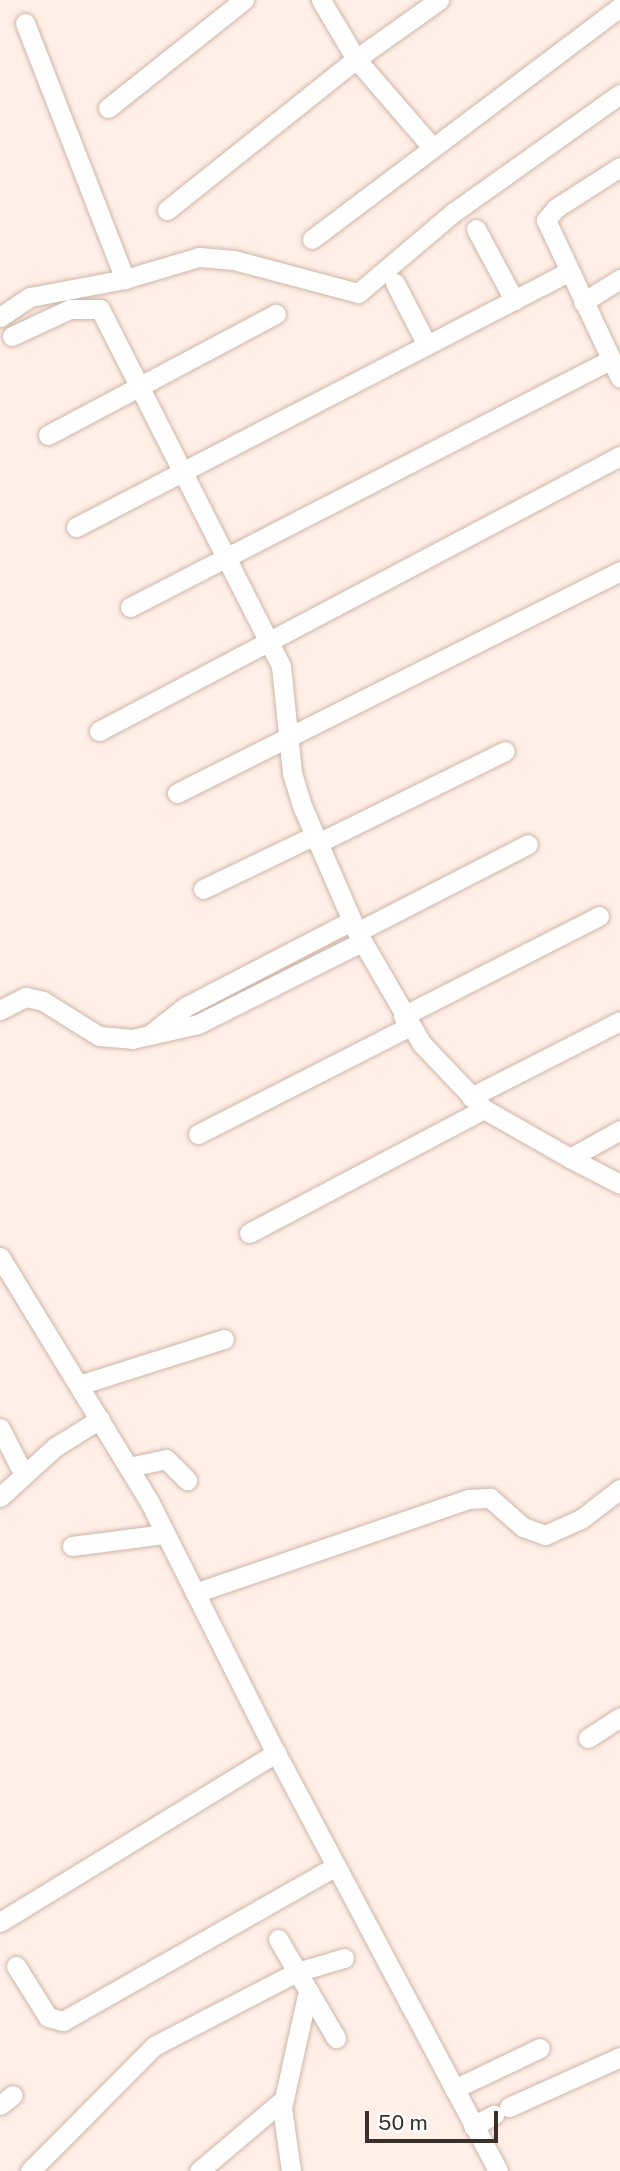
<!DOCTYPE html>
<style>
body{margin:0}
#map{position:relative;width:620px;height:2171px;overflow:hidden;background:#ffefe6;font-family:"Public Sans",sans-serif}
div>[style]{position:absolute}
.roads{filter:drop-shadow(0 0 2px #cfb5a8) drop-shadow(0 0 2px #cfb5a8)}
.minor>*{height:19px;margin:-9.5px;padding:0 9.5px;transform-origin:9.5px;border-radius:9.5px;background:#fff}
span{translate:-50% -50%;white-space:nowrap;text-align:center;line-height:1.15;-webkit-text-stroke:6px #fff;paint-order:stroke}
.scale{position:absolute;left:365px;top:2111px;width:133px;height:32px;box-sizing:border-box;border:4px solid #3a302b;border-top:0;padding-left:9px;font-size:21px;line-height:24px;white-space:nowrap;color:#3a302b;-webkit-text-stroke:5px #fff;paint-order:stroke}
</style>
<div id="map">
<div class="roads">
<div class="minor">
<i style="left:321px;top:0;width:69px;rotate:59.3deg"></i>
<i style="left:356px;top:59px;width:115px;rotate:49.2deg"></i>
<i style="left:25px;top:23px;width:275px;rotate:68.7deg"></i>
<i style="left:108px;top:108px;width:174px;rotate:-38.5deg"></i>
<i style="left:620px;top:167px;width:76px;rotate:147.4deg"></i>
<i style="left:556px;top:208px;width:16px;rotate:130deg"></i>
<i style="left:546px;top:220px;width:174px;rotate:64.9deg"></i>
<i style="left:167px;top:210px;width:242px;rotate:-38.6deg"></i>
<i style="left:356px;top:59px;width:102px;rotate:-35.4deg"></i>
<i style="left:476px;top:229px;width:81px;rotate:61.8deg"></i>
<i style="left:312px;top:239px;width:386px;rotate:-37deg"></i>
<i style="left:395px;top:283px;width:70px;rotate:62.7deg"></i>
<i style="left:583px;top:302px;width:44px;rotate:-31.9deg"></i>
<i style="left:0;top:317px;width:36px;rotate:-34deg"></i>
<i style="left:30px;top:297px;width:97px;rotate:-10.7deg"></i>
<i style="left:125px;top:279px;width:77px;rotate:-16.6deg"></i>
<i style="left:199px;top:257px;width:35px;rotate:5deg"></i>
<i style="left:234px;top:260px;width:128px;rotate:14.9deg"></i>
<i style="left:358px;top:293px;width:126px;rotate:-40.2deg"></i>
<i style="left:454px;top:212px;width:204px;rotate:-35.4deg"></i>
<i style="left:12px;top:336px;width:64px;rotate:-25deg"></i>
<i style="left:70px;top:309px;width:30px"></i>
<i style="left:100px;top:309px;width:400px;rotate:63.1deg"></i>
<i style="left:281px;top:666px;width:108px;rotate:84.1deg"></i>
<i style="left:292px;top:773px;width:37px;rotate:73deg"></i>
<i style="left:303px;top:808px;width:135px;rotate:66.5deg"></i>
<i style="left:357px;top:932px;width:129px;rotate:59.9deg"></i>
<i style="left:422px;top:1044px;width:90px;rotate:46.4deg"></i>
<i style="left:484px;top:1109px;width:99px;rotate:29.7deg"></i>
<i style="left:570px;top:1158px;width:57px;rotate:-29.2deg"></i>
<i style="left:48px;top:435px;width:258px;rotate:-28deg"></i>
<i style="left:76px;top:527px;width:554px;rotate:-27.4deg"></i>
<i style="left:130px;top:607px;width:540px;rotate:-27.23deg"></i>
<i style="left:99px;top:731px;width:589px;rotate:-27.83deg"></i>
<i style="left:177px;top:793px;width:496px;rotate:-26.6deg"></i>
<i style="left:318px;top:843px;width:208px;rotate:-26.2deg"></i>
<i style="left:203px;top:889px;width:124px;rotate:-25.7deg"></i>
<i style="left:357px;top:932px;width:192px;rotate:-27.2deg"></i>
<i style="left:0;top:1010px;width:29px;rotate:-27deg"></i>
<i style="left:26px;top:997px;width:17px;rotate:13deg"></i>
<i style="left:43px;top:1001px;width:66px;rotate:32deg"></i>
<i style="left:99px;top:1036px;width:33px;rotate:5deg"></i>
<i style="left:132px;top:1039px;width:68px;rotate:-12.8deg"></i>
<i style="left:198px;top:1024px;width:183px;rotate:-26.6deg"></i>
<i style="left:403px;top:1016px;width:220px;rotate:-27deg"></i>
<i style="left:152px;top:1033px;width:42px;rotate:-38.2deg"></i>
<i style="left:185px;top:1007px;width:187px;rotate:-27.4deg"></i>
<i style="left:471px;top:1097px;width:167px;rotate:-27deg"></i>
<i style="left:198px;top:1134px;width:238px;rotate:-27deg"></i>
<i style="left:570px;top:1158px;width:56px;rotate:27.5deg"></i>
<i style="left:249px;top:1233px;width:266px;rotate:-27.8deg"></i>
<i style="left:0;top:1257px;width:286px;rotate:58.6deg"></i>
<i style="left:149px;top:1501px;width:282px;rotate:63.3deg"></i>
<i style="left:276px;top:1753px;width:473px;rotate:62deg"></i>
<i style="left:79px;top:1385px;width:152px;rotate:-17.6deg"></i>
<i style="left:0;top:1428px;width:51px;rotate:62.9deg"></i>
<i style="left:129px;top:1467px;width:38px;rotate:-12deg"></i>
<i style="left:166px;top:1459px;width:30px;rotate:45deg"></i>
<i style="left:0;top:1497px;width:74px;rotate:-42.3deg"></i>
<i style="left:55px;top:1447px;width:53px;rotate:-31.9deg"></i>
<i style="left:72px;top:1546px;width:94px;rotate:-7.4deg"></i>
<i style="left:195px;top:1593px;width:289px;rotate:-19deg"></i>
<i style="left:468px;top:1499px;width:22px;rotate:-3deg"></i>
<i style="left:490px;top:1498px;width:44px;rotate:41.3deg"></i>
<i style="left:523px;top:1527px;width:23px;rotate:20deg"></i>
<i style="left:545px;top:1535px;width:39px;rotate:-24deg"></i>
<i style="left:581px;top:1519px;width:49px;rotate:-37.6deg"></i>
<i style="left:588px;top:1738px;width:38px;rotate:-33deg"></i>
<i style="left:0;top:1922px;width:324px;rotate:-31.5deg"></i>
<i style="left:278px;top:1939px;width:115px;rotate:59.6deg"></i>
<i style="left:16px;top:1966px;width:60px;rotate:57.9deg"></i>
<i style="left:48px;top:2017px;width:16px;rotate:15deg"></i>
<i style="left:63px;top:2021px;width:314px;rotate:-29.6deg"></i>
<i style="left:454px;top:2089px;width:95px;rotate:-25.5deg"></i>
<i style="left:0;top:2105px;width:16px;rotate:-38deg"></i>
<i style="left:509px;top:2107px;width:122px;rotate:-24.2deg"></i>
<i style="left:473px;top:2126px;width:24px;rotate:-28deg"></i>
<i style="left:30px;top:2171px;width:176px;rotate:-45.2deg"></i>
<i style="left:154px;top:2046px;width:161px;rotate:-27.4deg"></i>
<i style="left:297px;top:1972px;width:49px;rotate:-16.6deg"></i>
<i style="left:199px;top:2171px;width:110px;rotate:-40.2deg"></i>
<i style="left:291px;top:2171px;width:64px;rotate:-98.1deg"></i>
<i style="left:282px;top:2108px;width:120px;rotate:-77.5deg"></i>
</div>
</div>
<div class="scale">50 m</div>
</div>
